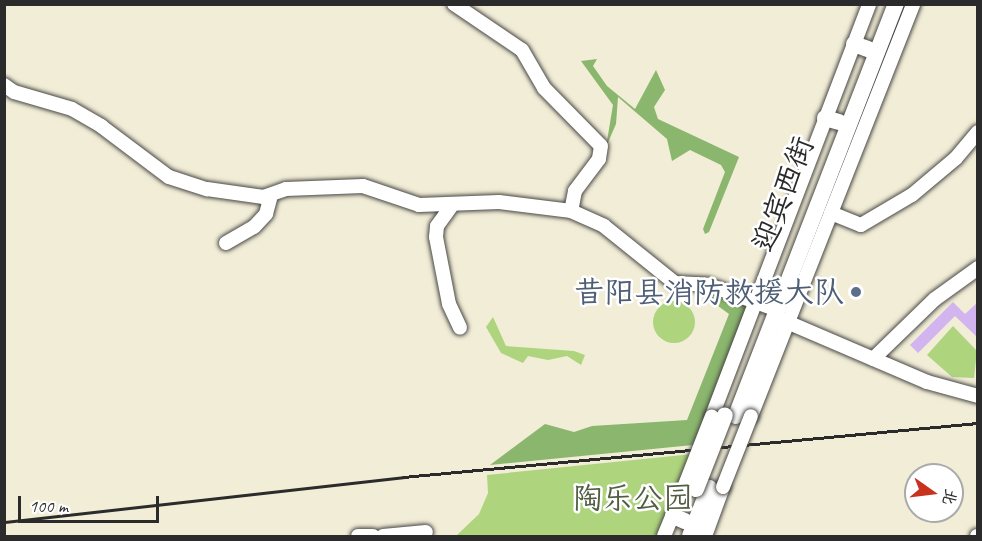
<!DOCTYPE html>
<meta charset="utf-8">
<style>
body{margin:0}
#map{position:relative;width:982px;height:541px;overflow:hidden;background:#f1edd7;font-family:Caveat,"LXGW WenKai TC",sans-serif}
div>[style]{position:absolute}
.green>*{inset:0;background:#aed47e}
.round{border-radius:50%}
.forest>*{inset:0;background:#8ab66d}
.building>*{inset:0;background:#d2b5ee}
.roads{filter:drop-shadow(0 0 2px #494845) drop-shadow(0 0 2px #494845)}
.minor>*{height:14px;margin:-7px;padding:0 7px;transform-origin:7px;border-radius:7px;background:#fff}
.major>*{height:16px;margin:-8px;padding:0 8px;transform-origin:8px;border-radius:8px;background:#fff}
.rail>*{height:3px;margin:-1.5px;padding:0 1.5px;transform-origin:1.5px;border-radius:1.5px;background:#2b2b2b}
.bridges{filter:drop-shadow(0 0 2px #494845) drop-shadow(0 0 2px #494845)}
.minor-bridge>*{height:14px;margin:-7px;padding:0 7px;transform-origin:7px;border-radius:7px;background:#fff}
.major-bridge>*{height:16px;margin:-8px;padding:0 8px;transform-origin:8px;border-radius:8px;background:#fff}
.dots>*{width:16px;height:16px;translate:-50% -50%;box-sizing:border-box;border:3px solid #fff;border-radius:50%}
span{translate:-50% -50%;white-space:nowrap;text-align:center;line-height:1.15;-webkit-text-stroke:5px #fff;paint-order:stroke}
.street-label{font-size:30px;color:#2b2b2b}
.service-label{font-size:30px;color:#4e5e75}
.right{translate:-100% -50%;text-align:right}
.park-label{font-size:30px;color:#525e44}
.frame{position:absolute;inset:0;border:6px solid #2b2b2b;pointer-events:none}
.north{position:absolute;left:904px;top:463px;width:60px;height:60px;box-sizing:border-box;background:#fff;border:2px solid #aaa;border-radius:50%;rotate:104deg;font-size:16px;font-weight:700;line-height:24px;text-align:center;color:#2b2b2b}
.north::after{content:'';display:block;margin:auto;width:21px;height:27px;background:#c8321e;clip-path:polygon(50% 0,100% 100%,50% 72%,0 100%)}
.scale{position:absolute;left:18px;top:496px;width:141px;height:27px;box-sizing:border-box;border:3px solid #2b2b2b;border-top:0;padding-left:8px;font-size:18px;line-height:21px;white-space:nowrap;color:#2b2b2b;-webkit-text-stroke:4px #fff;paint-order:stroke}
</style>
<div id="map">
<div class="green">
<i class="round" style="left:653px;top:301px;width:42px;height:42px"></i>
<i style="clip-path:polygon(493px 317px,506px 346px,574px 351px,585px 355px,581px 365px,567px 356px,548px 360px,528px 356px,523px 363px,501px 353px,486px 327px)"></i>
<i style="clip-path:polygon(953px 326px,977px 351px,974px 378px,952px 377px,927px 355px)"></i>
<i style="clip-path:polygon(693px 454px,658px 536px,456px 536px,479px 514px,488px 493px,487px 475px)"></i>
</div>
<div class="forest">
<i style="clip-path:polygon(597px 59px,593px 66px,607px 86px,635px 109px,656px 70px,665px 90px,654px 107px,658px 119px,739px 157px,709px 232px,705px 234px,703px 229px,725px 172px,721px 165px,690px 150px,672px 161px,667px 139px,618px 97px,616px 124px,606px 147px,613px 105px,581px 61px)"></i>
<i style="clip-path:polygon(703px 295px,748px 304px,693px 445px,490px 465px,545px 424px,574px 432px,592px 426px,687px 420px,729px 314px)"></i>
</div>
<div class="building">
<i style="clip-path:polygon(953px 302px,965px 314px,978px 302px,978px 338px,955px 316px,918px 353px,910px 345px)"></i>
</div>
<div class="roads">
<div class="minor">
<i style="left:454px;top:4px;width:82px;rotate:34.1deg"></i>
<i style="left:522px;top:50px;width:44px;rotate:59.9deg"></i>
<i style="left:544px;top:88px;width:81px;rotate:45.5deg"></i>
<i style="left:601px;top:146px;width:13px;rotate:99deg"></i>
<i style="left:599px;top:159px;width:40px;rotate:127deg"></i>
<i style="left:575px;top:191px;width:20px;rotate:101deg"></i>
<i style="left:4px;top:85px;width:12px;rotate:35deg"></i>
<i style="left:14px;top:92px;width:60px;rotate:16.3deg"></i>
<i style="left:72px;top:109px;width:34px;rotate:30deg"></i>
<i style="left:101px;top:126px;width:85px;rotate:36.9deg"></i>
<i style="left:169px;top:177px;width:40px;rotate:18deg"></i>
<i style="left:207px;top:189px;width:57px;rotate:8.1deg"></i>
<i style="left:263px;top:197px;width:24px;rotate:-19deg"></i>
<i style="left:286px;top:189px;width:77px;rotate:-2.2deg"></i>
<i style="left:363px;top:186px;width:59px;rotate:18.7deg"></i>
<i style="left:419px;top:205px;width:80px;rotate:-2.1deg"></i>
<i style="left:499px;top:202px;width:73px;rotate:7.1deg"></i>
<i style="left:571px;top:211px;width:36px;rotate:24deg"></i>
<i style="left:604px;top:226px;width:91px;rotate:38.8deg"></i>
<i style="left:675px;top:283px;width:34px;rotate:3deg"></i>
<i style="left:709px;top:285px;width:64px;rotate:20.1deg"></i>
<i style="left:453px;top:204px;width:27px;rotate:126deg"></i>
<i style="left:437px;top:226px;width:11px;rotate:95deg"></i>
<i style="left:436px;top:237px;width:68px;rotate:79deg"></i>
<i style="left:449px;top:304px;width:26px;rotate:65deg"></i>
<i style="left:831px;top:213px;width:32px;rotate:22deg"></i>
<i style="left:861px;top:225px;width:59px;rotate:-30.5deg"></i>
<i style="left:912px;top:195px;width:57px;rotate:-40.1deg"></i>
<i style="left:956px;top:158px;width:34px;rotate:-50deg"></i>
<i style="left:226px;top:243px;width:32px;rotate:-30deg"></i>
<i style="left:254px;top:227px;width:18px;rotate:-47deg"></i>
<i style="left:266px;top:214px;width:20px;rotate:-75deg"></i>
<i style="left:780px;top:319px;width:160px;rotate:23.2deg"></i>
<i style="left:927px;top:382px;width:53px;rotate:15.4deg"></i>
<i style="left:873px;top:359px;width:86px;rotate:-44.1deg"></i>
<i style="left:935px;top:299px;width:53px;rotate:-35.8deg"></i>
<i style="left:712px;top:416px;width:441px;rotate:-69.1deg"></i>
<i style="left:751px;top:416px;width:443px;rotate:-68.5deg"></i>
<i style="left:358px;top:536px;width:15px"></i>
<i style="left:383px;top:536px;width:43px;rotate:-5.3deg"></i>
<i style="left:664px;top:536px;width:50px;rotate:-67.6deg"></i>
<i style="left:705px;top:536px;width:52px;rotate:-69.8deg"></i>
<i style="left:977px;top:536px;width:1px"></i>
</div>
<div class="major">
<i style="left:854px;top:44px;width:15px;rotate:20deg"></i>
<i style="left:825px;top:118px;width:15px;rotate:16deg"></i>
<i style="left:736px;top:416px;width:442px;rotate:-68.8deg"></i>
<i style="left:673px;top:516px;width:13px;rotate:23deg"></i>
<i style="left:690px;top:536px;width:52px;rotate:-68.4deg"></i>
</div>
</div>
<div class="rail">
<i style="left:4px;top:522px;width:402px;rotate:-6.4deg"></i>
<i style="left:403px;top:477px;width:578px;rotate:-5.37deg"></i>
</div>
<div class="bridges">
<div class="minor-bridge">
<i style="left:723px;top:487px;width:76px;rotate:-68.5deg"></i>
<i style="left:683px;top:490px;width:79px;rotate:-68.6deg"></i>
</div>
<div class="major-bridge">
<i style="left:696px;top:489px;width:79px;rotate:-68.6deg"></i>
</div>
</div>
<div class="dots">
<i style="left:856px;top:292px;background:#5c6f8a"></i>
</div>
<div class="street-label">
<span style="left:783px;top:194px;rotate:-69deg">迎宾西街</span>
</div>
<div class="service-label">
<span class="right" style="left:844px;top:292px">昔阳县消防救援大队</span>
</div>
<div class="park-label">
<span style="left:633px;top:498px">陶乐公园</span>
</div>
<div class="frame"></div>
<div class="north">北</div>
<div class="scale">100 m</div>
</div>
